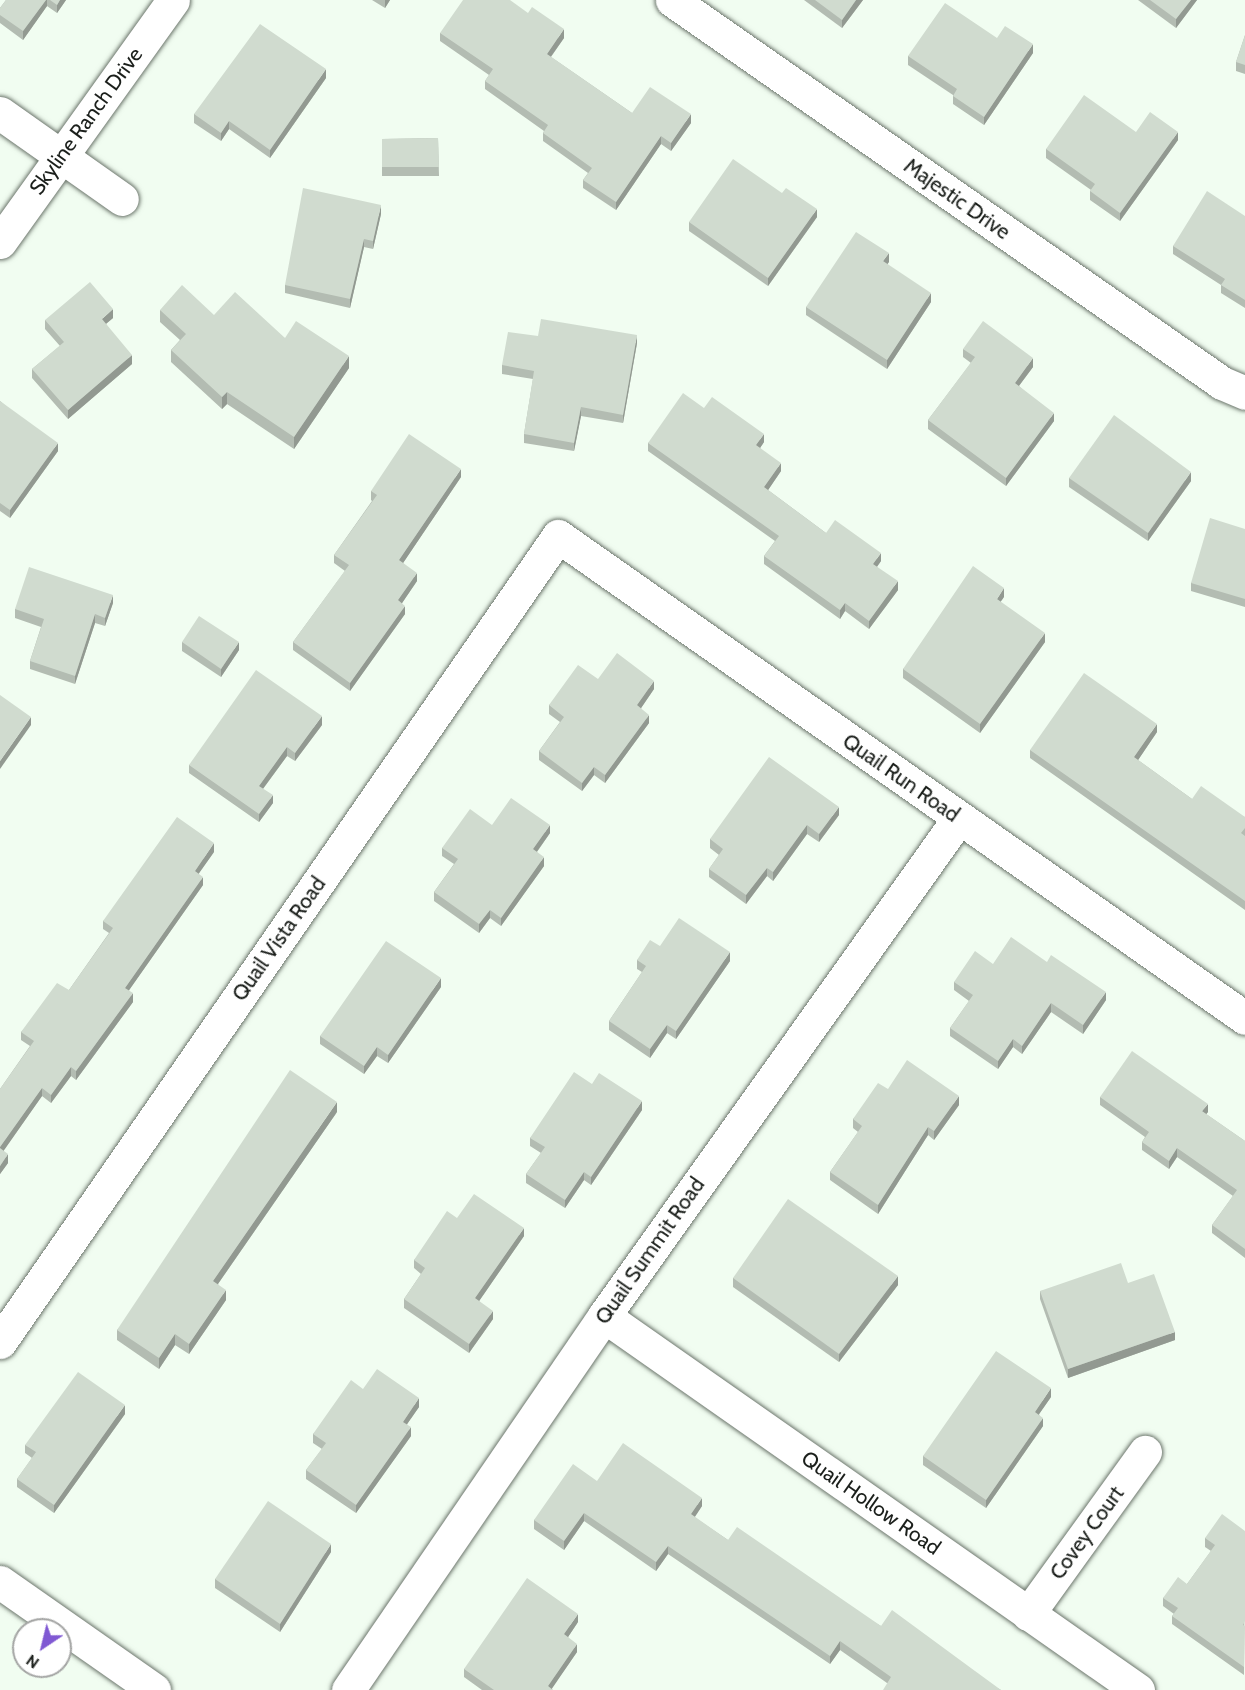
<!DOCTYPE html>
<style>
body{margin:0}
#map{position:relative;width:1245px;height:1690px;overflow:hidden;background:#f1fdf1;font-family:Cabin,sans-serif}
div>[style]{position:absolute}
.roads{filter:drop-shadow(0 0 2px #6c766c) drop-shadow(0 0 2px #6c766c)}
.minor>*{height:33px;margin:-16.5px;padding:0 16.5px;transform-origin:16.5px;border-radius:16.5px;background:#fff}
.wall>*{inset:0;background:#b3bcb2}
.shaded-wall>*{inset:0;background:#929991}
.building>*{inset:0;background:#d0dbcf}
span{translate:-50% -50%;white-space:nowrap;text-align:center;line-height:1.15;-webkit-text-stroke:4.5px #fff;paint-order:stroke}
.street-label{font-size:21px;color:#1b1f1b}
.north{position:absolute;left:12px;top:1618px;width:60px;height:60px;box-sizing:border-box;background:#fff;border:2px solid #a4a5a4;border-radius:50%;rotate:215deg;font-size:16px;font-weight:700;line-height:24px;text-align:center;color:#1b1f1b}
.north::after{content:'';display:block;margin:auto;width:21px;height:27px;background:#8059d3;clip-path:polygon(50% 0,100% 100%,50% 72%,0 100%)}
</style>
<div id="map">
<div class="roads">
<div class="minor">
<i style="left:672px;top:0;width:670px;rotate:34.85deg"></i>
<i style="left:1222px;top:383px;width:25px;rotate:23deg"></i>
<i style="left:0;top:113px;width:149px;rotate:35.2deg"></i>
<i style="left:0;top:242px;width:297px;rotate:-54.4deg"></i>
<i style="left:604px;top:1316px;width:652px;rotate:35.01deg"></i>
<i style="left:0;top:1342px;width:980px;rotate:-55.3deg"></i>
<i style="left:558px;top:536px;width:839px;rotate:35.05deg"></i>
<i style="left:0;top:1582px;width:188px;rotate:35deg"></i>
<i style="left:1028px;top:1614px;width:200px;rotate:-54.2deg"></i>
<i style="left:348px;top:1690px;width:453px;rotate:-55.6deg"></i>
<i style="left:604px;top:1316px;width:612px;rotate:-54.52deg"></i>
</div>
</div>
<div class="wall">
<i style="clip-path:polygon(6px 0,66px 0,57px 13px,47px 6px,23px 40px,0 23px,0 8px)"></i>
<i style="clip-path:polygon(372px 0,390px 0,385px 8px)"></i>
<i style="clip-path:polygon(804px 0,863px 0,842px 28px)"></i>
<i style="clip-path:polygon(1138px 0,1197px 0,1176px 28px)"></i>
<i style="clip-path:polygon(440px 33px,564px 38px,551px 57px,632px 113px,691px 123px,671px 151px,661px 144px,616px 210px,583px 188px,583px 180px,588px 173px,543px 141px,543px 133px,544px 131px,485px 89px,485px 81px,489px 75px,440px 41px)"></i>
<i style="clip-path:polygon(1245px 35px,1245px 74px,1236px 71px,1236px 62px)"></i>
<i style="clip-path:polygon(997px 38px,1033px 53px,984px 125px,953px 104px,953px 95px,908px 65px,908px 56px)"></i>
<i style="clip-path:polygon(326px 78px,270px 158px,229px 129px,221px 141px,194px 123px,194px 114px)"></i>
<i style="clip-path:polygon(1136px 132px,1178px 140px,1120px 221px,1090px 200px,1090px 191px,1091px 190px,1046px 158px,1046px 149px)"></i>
<i style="clip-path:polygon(438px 138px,439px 176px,382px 176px,382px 139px)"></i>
<i style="clip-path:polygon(782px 193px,817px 217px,768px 286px,689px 231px,689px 222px)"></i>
<i style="clip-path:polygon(381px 214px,373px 249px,364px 247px,350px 308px,285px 293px,285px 285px)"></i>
<i style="clip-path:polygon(1245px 216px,1245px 308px,1221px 293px,1221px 285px,1173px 254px,1173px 246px)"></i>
<i style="clip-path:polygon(889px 262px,887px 264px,931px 302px,887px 369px,806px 315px,806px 307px)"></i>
<i style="clip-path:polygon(160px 310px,285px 338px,349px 368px,294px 449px,227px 404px,222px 409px,171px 362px,171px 350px,180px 340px,160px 322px)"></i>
<i style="clip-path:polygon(113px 318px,106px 324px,132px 364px,68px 419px,32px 378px,32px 369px,60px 346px,45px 329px,45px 320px)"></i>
<i style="clip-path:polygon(538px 336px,637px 343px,623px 423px,581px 416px,574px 451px,524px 443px,524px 434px,533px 379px,502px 374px,502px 365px)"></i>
<i style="clip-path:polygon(963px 349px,1033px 367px,1019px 386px,1054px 421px,1006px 486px,928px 429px,928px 420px,971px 363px,963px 357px)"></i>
<i style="clip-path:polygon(0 401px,58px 451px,10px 518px,0 511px)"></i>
<i style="clip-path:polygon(704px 408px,764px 442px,760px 448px,781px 471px,768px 490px,826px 533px,881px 561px,877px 567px,898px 590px,869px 629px,845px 611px,840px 619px,764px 564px,764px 556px,775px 541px,648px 451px,648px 443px)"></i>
<i style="clip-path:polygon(461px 477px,403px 563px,417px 581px,402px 603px,405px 614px,350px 691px,293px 650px,293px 642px,345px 571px,334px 563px,334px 555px,372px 501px,371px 500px,371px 491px)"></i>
<i style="clip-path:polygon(1069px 478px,1191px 481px,1148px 541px,1069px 487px)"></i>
<i style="clip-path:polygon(1245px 529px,1245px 607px,1191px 591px,1191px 583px)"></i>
<i style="clip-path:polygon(1004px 597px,1000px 602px,1045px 642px,980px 733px,903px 678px,903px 669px)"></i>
<i style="clip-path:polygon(113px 603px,105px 626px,95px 623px,75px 684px,30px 669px,30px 661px,41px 627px,15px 618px,15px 609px)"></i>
<i style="clip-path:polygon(182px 642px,239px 650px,221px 677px,182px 651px)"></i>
<i style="clip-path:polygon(598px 679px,654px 689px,641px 708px,649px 723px,605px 783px,594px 775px,582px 791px,539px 760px,539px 751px,560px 722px,549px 714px,549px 705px)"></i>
<i style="clip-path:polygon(322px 725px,295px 761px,287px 756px,263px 789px,273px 803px,259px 822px,189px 773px,189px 765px)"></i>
<i style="clip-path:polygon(1157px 732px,1138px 760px,1192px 799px,1245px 817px,1245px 910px,1030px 758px,1030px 750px)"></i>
<i style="clip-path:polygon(839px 815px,819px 842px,807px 834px,773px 881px,767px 876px,746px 904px,709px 877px,709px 869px,719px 855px,710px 848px,710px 839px)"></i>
<i style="clip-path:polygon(492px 825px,550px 833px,537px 852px,544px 866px,501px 926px,490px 918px,479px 933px,434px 901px,434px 892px,454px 864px,442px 856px,442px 848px)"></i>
<i style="clip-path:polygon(214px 852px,198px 874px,203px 885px,129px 990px,133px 1002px,76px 1080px,71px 1076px,51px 1103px,42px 1096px,3px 1151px,8px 1163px,0 1174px,0 1089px,30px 1046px,21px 1040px,21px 1032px,69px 990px,109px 933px,103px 929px,103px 921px)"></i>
<i style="clip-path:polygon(660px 946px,730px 961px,676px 1039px,667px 1033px,650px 1058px,609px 1030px,609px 1021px,642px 972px,637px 969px,637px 960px)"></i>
<i style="clip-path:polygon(993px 964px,1106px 1000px,1083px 1034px,1051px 1012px,1022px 1054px,1013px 1047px,998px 1069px,950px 1036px,950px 1028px,969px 1001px,954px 990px,954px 982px)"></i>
<i style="clip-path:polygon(441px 987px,388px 1063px,377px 1056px,364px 1074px,320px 1044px,320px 1036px)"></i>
<i style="clip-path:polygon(592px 1084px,642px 1110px,591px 1185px,584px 1180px,565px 1208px,526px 1183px,526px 1174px,541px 1153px,530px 1146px,530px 1138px)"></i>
<i style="clip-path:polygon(888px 1089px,959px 1105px,934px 1140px,928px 1135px,878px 1214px,830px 1180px,830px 1172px,858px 1132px,853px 1128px,853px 1119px)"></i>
<i style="clip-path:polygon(1100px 1097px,1208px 1112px,1206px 1114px,1245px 1141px,1245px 1258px,1212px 1233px,1212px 1225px,1233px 1196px,1177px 1157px,1169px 1169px,1142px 1150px,1142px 1142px,1145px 1137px,1100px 1105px)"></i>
<i style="clip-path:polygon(337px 1112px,218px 1284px,226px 1300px,189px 1354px,175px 1345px,159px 1369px,117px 1340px,117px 1330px)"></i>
<i style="clip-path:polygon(457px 1218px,524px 1236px,479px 1301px,493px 1319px,469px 1353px,404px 1308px,404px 1299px,421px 1274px,414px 1268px,414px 1260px)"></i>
<i style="clip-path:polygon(733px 1278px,898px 1285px,839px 1362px,733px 1287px)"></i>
<i style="clip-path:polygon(1128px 1283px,1175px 1340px,1068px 1378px,1040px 1299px,1040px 1291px)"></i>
<i style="clip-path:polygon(363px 1389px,419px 1407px,407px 1424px,411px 1436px,356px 1513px,306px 1479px,306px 1470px,322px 1449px,313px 1443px,313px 1434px)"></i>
<i style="clip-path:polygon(1051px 1397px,1039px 1414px,1043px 1426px,986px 1508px,923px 1465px,923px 1456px)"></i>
<i style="clip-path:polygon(125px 1414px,54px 1513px,17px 1487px,17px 1479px,32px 1458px,25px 1453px,25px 1445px)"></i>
<i style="clip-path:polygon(597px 1481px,702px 1506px,694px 1517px,728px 1540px,881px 1626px,1001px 1690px,887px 1683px,840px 1650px,830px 1664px,668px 1554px,656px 1571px,584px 1521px,564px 1550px,534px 1529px,534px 1520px)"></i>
<i style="clip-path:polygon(1245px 1531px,1244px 1675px,1172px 1624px,1172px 1616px,1174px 1614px,1163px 1606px,1163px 1598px,1187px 1584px,1211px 1551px,1205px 1547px,1205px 1538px)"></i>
<i style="clip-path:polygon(331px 1552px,280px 1632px,215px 1588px,215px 1579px)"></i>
<i style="clip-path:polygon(578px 1622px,568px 1637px,577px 1652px,551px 1689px,553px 1690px,482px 1690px,464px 1677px,464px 1669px)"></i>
</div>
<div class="shaded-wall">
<i style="clip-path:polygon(46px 0,47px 0,47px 6px,23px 40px,23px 31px)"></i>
<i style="clip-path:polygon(60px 0,66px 0,57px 13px,57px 5px)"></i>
<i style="clip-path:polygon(385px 0,390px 0,385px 8px)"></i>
<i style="clip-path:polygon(856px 0,863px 0,842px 28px,842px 20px)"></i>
<i style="clip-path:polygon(1191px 0,1197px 0,1176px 28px,1176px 19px)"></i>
<i style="clip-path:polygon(564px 29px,564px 38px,547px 62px,547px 54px)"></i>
<i style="clip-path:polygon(1033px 44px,1033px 53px,984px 125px,984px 117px)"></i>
<i style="clip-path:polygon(326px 69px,326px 78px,270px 158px,270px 150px)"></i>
<i style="clip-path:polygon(691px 114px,691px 123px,671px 151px,671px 143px)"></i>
<i style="clip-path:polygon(229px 121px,229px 129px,221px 141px,221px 133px)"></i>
<i style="clip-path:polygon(1178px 132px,1178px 140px,1120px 221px,1120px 213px)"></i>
<i style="clip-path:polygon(661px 136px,661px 144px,616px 210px,616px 202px)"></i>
<i style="clip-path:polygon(381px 205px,381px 214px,373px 249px,373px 241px)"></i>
<i style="clip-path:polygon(817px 209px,817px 217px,768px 286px,768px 278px)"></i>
<i style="clip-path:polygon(364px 239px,364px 247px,350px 308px,350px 299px)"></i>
<i style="clip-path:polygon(889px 253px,889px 262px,883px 270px,883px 261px)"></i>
<i style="clip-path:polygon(931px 293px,931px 302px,887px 369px,887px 360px)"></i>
<i style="clip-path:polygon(113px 309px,113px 318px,102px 327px,102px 319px)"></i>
<i style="clip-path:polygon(637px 335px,637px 343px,623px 423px,623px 415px)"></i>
<i style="clip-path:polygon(132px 355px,132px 364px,68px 419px,68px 410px)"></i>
<i style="clip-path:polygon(349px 356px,349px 368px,294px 449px,294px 437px)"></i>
<i style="clip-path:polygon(1033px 358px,1033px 367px,1015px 391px,1015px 383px)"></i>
<i style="clip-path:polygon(227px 392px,227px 404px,222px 409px,222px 397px)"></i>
<i style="clip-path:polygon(581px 407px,581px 416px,574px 451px,574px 443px)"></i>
<i style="clip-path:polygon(1054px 413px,1054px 421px,1006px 486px,1006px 478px)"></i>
<i style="clip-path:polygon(764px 434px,764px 442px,756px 454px,756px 445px)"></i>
<i style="clip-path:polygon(58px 443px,58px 451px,10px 518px,10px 510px)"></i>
<i style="clip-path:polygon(781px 463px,781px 471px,764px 496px,764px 487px)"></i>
<i style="clip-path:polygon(461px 469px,461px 477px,399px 569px,399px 560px)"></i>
<i style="clip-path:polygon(1191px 472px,1191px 481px,1148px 541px,1148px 533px)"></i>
<i style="clip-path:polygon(881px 553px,881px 561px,873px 572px,873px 564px)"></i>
<i style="clip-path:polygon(417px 573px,417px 581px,398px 609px,398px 600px)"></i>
<i style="clip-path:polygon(898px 581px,898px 590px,869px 629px,869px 621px)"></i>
<i style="clip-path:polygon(1004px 588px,1004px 597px,997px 607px,997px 599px)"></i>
<i style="clip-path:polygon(113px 595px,113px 603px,105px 626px,105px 618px)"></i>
<i style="clip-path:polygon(845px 603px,845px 611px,840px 619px,840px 610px)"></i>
<i style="clip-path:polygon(405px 606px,405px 614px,350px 691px,350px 683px)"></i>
<i style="clip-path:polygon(95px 614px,95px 623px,75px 684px,75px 676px)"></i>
<i style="clip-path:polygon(1045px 633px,1045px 642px,980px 733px,980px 724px)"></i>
<i style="clip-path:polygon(239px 642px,239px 650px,221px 677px,221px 669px)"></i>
<i style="clip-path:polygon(654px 681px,654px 689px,637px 714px,637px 705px)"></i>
<i style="clip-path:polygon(649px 715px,649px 723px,605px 783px,605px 775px)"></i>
<i style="clip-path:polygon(322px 716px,322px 725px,295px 761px,295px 753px)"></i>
<i style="clip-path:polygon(31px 717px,31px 725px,0 769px,0 761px)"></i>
<i style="clip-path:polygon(1157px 724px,1157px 732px,1134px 766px,1134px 757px)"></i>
<i style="clip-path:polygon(287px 747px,287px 756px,259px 794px,259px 786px)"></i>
<i style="clip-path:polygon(594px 767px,594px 775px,582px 791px,582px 783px)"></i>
<i style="clip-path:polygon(273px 795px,273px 803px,259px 822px,259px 814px)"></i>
<i style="clip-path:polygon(839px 807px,839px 815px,819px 842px,819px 834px)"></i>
<i style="clip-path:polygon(550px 825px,550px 833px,533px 857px,533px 849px)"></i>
<i style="clip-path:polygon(807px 825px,807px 834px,773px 881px,773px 872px)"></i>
<i style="clip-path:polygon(214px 843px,214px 852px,195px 879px,195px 871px)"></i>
<i style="clip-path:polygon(544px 857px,544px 866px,501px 926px,501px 918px)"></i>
<i style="clip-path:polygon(767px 868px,767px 876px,746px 904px,746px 895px)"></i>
<i style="clip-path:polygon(203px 877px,203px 885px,125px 996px,125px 988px)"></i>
<i style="clip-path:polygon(490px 910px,490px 918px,479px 933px,479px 924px)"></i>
<i style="clip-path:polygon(730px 952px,730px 961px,676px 1039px,676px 1031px)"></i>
<i style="clip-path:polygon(441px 978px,441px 987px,388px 1063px,388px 1055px)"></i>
<i style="clip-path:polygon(1106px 992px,1106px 1000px,1083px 1034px,1083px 1025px)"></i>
<i style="clip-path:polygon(133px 993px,133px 1002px,76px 1080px,76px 1071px)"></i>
<i style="clip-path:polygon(1051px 1003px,1051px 1012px,1022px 1054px,1022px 1046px)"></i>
<i style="clip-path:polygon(667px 1025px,667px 1033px,650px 1058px,650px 1049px)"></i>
<i style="clip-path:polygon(1013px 1039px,1013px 1047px,998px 1069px,998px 1061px)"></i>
<i style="clip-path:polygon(377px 1047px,377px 1056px,364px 1074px,364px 1066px)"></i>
<i style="clip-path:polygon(71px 1067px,71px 1076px,51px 1103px,51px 1095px)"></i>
<i style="clip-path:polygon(42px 1088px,42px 1096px,0 1156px,0 1147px)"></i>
<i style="clip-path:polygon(959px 1096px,959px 1105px,934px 1140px,934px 1131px)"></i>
<i style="clip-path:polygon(642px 1101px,642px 1110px,591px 1185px,591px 1177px)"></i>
<i style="clip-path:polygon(337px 1102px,337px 1112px,213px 1291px,213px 1281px)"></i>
<i style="clip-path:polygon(1208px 1104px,1208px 1112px,1202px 1119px,1202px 1111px)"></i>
<i style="clip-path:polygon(928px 1127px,928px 1135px,878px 1214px,878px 1205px)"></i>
<i style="clip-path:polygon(1177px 1148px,1177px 1157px,1169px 1169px,1169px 1161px)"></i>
<i style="clip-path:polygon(8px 1154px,8px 1163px,0 1174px,0 1166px)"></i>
<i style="clip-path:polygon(584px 1172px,584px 1180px,565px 1208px,565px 1200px)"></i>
<i style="clip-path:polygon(524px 1228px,524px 1236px,475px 1307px,475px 1298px)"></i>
<i style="clip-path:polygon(898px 1276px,898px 1285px,839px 1362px,839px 1354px)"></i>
<i style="clip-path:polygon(226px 1290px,226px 1300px,189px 1354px,189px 1344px)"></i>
<i style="clip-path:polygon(493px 1311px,493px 1319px,469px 1353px,469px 1344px)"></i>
<i style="clip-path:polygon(1175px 1332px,1175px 1340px,1068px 1378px,1068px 1369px)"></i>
<i style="clip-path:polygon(175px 1334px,175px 1345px,159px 1369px,159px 1358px)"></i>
<i style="clip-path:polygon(1051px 1388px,1051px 1397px,1035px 1420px,1035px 1412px)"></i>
<i style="clip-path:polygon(419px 1398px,419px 1407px,403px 1430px,403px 1422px)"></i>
<i style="clip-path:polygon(125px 1405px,125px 1414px,54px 1513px,54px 1505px)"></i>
<i style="clip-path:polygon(1043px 1418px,1043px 1426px,986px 1508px,986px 1500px)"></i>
<i style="clip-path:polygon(411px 1427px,411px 1436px,356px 1513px,356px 1505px)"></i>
<i style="clip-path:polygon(702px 1498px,702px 1506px,691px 1523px,691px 1514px)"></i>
<i style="clip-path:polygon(584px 1513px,584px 1521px,564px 1550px,564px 1541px)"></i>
<i style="clip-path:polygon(331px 1544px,331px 1552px,280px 1632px,280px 1624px)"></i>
<i style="clip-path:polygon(668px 1546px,668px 1554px,656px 1571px,656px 1562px)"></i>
<i style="clip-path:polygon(578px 1614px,578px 1622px,564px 1643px,564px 1634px)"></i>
<i style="clip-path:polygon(840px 1641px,840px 1650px,830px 1664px,830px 1656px)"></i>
<i style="clip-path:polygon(577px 1644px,577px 1652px,551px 1690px,548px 1686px)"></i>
</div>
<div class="building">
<i style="clip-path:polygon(6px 0,46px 0,23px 31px,0 15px,0 8px)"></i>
<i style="clip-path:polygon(50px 0,60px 0,57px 5px)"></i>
<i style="clip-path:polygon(463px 0,510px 0,528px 13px,532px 7px,564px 29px,547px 54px,632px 113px,650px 87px,691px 114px,671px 143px,661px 136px,616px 202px,583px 180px,592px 168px,543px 133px,548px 125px,485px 81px,493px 69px,440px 33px)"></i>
<i style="clip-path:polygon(815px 0,856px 0,842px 20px)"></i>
<i style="clip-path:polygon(1150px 0,1191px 0,1176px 19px)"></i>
<i style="clip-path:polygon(945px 3px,997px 38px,1005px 26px,1033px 44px,984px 117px,953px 96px,957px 89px,908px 56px)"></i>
<i style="clip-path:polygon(260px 24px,326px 69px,270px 150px,229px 121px,221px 133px,194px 114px)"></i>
<i style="clip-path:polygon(1245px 35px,1245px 65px,1236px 62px)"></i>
<i style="clip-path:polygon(1084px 95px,1136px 132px,1150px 112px,1178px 132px,1120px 213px,1090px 191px,1095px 184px,1046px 149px)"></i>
<i style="clip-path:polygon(438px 138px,439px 167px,382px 167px,382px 139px)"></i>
<i style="clip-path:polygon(733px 159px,782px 193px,786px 188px,817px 209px,768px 278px,689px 222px)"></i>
<i style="clip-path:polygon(303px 188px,381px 205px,373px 241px,364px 239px,350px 299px,285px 285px)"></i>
<i style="clip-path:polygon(1207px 191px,1245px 216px,1245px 300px,1221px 285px,1225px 279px,1173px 246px)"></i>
<i style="clip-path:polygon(856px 232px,889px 253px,883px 261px,931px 293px,887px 360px,806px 307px)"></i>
<i style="clip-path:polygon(90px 282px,113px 309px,102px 319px,132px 355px,68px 410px,32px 369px,64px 342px,45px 320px)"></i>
<i style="clip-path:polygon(182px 285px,214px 315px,235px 292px,285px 338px,296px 321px,349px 356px,294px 437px,227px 392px,222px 397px,171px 350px,186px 334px,160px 310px)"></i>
<i style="clip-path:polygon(541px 319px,637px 335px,623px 415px,581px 407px,574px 443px,524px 434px,534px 371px,502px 365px,508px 332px,538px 336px)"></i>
<i style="clip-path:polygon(983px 321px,1033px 358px,1015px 383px,1054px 413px,1006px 478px,928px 420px,975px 357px,963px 349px)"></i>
<i style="clip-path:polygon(683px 393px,704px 408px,712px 397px,764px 434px,756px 445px,781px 463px,764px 487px,826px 533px,835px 520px,881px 553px,873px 564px,898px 581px,869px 621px,845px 603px,840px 610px,764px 556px,779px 536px,648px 443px)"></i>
<i style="clip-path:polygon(0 401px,58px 443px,10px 510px,0 503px)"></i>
<i style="clip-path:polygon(1114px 415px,1191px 472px,1148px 533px,1069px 478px)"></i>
<i style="clip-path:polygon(409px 434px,461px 469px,399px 560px,417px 573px,398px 600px,405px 606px,350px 683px,293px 642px,349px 565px,334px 555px,377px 495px,371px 491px)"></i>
<i style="clip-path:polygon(1210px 518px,1245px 529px,1245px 599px,1191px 583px)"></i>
<i style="clip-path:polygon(973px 566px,1004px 588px,997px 599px,1045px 633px,980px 724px,903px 669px)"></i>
<i style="clip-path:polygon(29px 567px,113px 595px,105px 618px,95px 614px,75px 676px,30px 661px,44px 619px,15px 609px)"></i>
<i style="clip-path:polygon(199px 616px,239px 642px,221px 669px,182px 642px)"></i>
<i style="clip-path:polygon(617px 653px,654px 681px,637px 705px,649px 715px,605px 775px,594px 767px,582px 783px,539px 751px,564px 717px,549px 705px,578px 665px,598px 679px)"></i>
<i style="clip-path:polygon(256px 670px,322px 716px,295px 753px,287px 747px,259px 786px,273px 795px,259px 814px,189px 765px)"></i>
<i style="clip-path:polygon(1084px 673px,1157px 724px,1134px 757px,1192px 799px,1201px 786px,1245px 817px,1245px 828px,1241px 833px,1245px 836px,1245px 901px,1030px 750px)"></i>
<i style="clip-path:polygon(0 695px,31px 717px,0 761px)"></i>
<i style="clip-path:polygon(769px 757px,839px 807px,819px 834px,807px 825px,773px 872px,767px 868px,746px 895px,709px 869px,723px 849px,710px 839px)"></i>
<i style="clip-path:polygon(511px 798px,550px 825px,533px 849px,544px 857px,501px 918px,490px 910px,479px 924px,434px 892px,458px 859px,442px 848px,470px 809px,492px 825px)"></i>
<i style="clip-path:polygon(177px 817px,214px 843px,195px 871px,203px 877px,125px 988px,133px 993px,76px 1071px,71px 1067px,51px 1095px,42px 1088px,0 1147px,0 1089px,34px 1041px,21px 1032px,57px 983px,69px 990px,113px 928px,103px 921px)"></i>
<i style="clip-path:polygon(679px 918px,730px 952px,676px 1031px,667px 1025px,650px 1049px,609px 1021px,646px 966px,637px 960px,650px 940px,660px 946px)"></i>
<i style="clip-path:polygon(1011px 937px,1047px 962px,1051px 955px,1106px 992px,1083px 1025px,1051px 1003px,1022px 1046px,1013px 1039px,998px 1061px,950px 1028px,973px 995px,954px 982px,975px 951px,993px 964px)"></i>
<i style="clip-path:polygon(386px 941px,441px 978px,388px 1055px,377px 1047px,364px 1066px,320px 1036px)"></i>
<i style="clip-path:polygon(1132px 1051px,1208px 1104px,1202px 1111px,1245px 1141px,1245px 1249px,1212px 1225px,1237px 1190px,1177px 1148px,1169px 1161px,1142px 1142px,1149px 1132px,1100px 1097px)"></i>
<i style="clip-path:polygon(907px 1060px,959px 1096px,934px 1131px,928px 1127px,878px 1205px,830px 1172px,862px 1126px,853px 1119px,878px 1083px,888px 1089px)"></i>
<i style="clip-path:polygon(290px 1070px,337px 1102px,213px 1281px,226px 1290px,189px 1344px,175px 1334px,159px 1358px,117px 1330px)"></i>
<i style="clip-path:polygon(574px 1072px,592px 1084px,599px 1073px,642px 1101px,591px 1177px,584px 1172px,565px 1200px,526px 1174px,545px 1147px,530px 1138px)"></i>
<i style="clip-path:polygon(0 1148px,8px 1154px,0 1166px)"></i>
<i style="clip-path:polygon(474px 1194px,524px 1228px,475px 1298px,493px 1311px,469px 1344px,404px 1299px,425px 1268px,414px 1260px,447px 1211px,457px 1218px)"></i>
<i style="clip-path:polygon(788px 1199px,898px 1276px,839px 1354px,733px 1278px)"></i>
<i style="clip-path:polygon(1121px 1263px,1128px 1283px,1154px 1274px,1175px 1332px,1068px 1369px,1040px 1291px)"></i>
<i style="clip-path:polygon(996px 1351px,1051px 1388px,1035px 1412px,1043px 1418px,986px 1500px,923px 1456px)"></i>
<i style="clip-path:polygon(377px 1369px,419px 1398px,403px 1422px,411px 1427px,356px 1505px,306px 1470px,326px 1443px,313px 1434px,351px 1380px,363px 1389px)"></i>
<i style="clip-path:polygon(78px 1372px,125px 1405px,54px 1505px,17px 1479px,36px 1452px,25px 1445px)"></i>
<i style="clip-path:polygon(623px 1443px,702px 1498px,691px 1514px,728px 1540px,737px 1527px,881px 1626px,892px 1610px,1001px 1690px,883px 1690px,891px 1677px,840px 1641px,830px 1656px,668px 1546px,656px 1562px,584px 1513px,564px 1541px,534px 1520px,573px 1464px,597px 1481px)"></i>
<i style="clip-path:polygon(268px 1501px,331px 1544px,280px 1624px,215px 1579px)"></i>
<i style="clip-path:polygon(1222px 1514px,1245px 1531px,1245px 1621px,1243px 1625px,1245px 1626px,1244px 1667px,1172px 1616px,1178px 1608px,1163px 1598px,1178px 1577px,1187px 1584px,1215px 1545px,1205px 1538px)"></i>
<i style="clip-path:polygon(527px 1578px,578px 1614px,564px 1634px,577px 1644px,548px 1686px,553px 1690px,494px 1690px,464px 1669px)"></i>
</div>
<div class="street-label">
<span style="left:86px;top:121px;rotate:-54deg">Skyline Ranch Drive</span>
<span style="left:957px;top:199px;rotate:35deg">Majestic Drive</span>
<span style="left:901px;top:778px;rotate:35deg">Quail Run Road</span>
<span style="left:279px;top:939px;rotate:-55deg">Quail Vista Road</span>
<span style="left:650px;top:1251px;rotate:-55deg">Quail Summit Road</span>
<span style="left:871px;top:1503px;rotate:35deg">Quail Hollow Road</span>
<span style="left:1087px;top:1533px;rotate:-54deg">Covey Court</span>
</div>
<div class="north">N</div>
</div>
